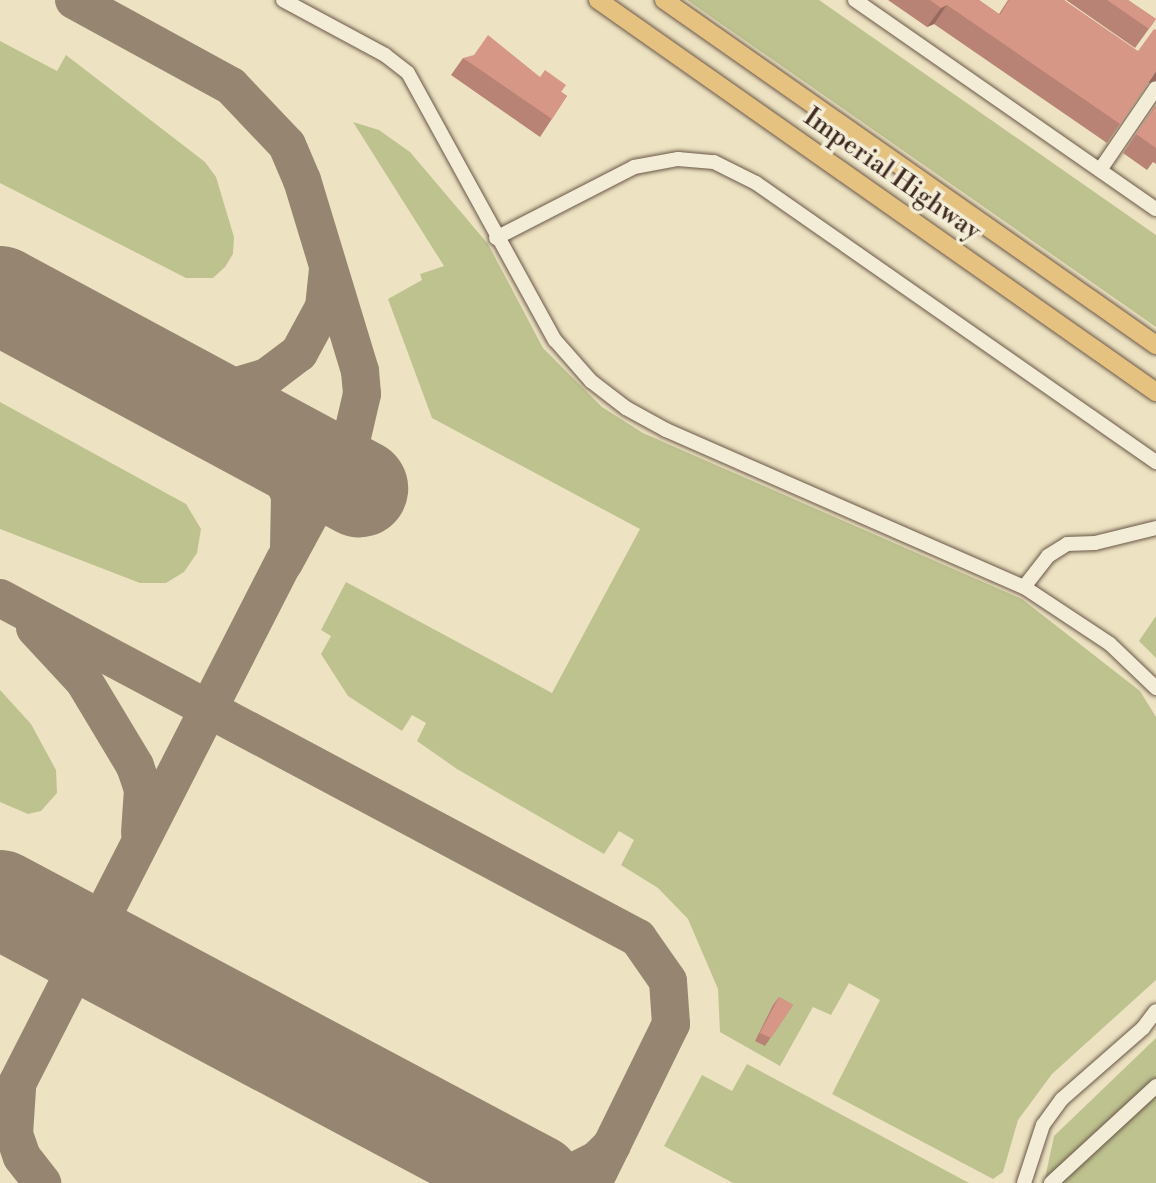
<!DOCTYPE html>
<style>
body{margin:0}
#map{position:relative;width:1156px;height:1183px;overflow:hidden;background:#ede3c2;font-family:"Libre Bodoni",serif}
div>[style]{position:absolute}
.green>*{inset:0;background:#bec28f}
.taxiway>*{height:38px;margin:-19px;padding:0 19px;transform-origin:19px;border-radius:19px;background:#968671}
.runway>*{height:98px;margin:-49px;padding:0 49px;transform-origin:49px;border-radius:49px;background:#968671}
.roads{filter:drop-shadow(0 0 2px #6a5748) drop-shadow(0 0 2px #6a5748)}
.minor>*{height:14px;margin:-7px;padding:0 7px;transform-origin:7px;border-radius:7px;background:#f3edd7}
.major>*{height:18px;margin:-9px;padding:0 9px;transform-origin:9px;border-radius:9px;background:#e6c281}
.wall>*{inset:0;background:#b88274}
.shaded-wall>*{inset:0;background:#966a5e}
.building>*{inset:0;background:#d69787}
span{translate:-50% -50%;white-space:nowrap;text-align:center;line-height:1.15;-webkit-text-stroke:7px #f3edd7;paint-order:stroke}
.street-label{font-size:26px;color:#3e2820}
</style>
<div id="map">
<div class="green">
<i style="clip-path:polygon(687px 0,819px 0,1156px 235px,1156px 327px)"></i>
<i style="clip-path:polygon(0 41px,57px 71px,66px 55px,205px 162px,216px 177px,234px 237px,233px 254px,225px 267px,213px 278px,186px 278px,0 183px)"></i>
<i style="clip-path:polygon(353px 122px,379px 130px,410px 152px,488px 244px,543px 348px,602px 407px,643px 433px,1022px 599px,1140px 691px,1156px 717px,1156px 980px,1052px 1074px,1018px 1120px,1003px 1172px,993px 1179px,832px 1094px,880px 1000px,849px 983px,831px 1015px,813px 1007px,780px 1066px,720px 1032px,718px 989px,688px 919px,658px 888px,621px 865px,634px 840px,619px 831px,604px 854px,457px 769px,417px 741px,426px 723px,412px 715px,402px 731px,348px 696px,321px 654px,331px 636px,321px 630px,346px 582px,552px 693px,640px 529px,432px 418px,388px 299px,422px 280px,420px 274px,444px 266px)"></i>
<i style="clip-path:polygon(0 402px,186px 504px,201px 529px,197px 553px,184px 572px,166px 583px,140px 583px,0 529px)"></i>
<i style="clip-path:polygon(1156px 616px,1156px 658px,1139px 641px)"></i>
<i style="clip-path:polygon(0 690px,31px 724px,56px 770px,57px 793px,41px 811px,28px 814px,0 802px)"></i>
<i style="clip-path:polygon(1156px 1038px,1156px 1183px,1044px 1183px,1054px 1136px)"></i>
<i style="clip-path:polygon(747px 1064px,969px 1183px,733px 1183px,664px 1146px,702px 1075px,732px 1091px)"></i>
</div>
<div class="taxiway">
<i style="left:74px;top:0;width:179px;rotate:28.7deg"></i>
<i style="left:231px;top:86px;width:81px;rotate:46.5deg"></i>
<i style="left:287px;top:145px;width:38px;rotate:67deg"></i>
<i style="left:302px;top:180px;width:200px;rotate:73.1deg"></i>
<i style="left:360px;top:371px;width:23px;rotate:85deg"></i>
<i style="left:362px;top:394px;width:44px;rotate:103.1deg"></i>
<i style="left:352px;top:437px;width:143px;rotate:118.4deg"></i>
<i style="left:15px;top:303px;width:177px;rotate:26.6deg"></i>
<i style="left:173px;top:382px;width:54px;rotate:7.4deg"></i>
<i style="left:227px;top:389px;width:42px;rotate:-16.7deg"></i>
<i style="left:267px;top:377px;width:40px;rotate:-37deg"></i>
<i style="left:299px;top:353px;width:52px;rotate:-61.5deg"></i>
<i style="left:324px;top:307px;width:37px;rotate:-84deg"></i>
<i style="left:176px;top:392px;width:85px;rotate:29deg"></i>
<i style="left:250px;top:433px;width:26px;rotate:43deg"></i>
<i style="left:269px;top:451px;width:49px;rotate:64.5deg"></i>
<i style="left:290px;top:495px;width:52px;rotate:91.1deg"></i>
<i style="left:0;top:598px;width:723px;rotate:28.05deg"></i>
<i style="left:638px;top:938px;width:52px;rotate:55.1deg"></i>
<i style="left:668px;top:981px;width:43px;rotate:86deg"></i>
<i style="left:671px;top:1024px;width:177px;rotate:116.1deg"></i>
<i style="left:35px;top:628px;width:72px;rotate:47.2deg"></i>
<i style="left:84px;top:681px;width:99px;rotate:59deg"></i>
<i style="left:135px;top:766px;width:24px;rotate:71deg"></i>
<i style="left:143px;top:789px;width:44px;rotate:93.9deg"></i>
<i style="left:17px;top:1089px;width:45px;rotate:93.8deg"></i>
<i style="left:14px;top:1134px;width:24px;rotate:71deg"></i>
<i style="left:22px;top:1157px;width:33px;rotate:52deg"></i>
<i style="left:0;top:1117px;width:627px;rotate:-62.94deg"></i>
<i style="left:509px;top:1170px;width:22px;rotate:13deg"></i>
<i style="left:530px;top:1175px;width:45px;rotate:-5.1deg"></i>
<i style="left:575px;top:1171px;width:25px;rotate:-27deg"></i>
<i style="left:597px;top:1160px;width:21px;rotate:-45deg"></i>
</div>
<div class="runway">
<i style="left:0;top:295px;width:408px;rotate:28.3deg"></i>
<i style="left:0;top:899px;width:605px;rotate:28.01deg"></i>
</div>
<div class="roads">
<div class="minor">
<i style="left:283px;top:0;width:116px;rotate:28.3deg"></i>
<i style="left:385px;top:55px;width:29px;rotate:38deg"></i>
<i style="left:408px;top:73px;width:305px;rotate:61.2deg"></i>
<i style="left:555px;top:340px;width:55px;rotate:48.7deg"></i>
<i style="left:591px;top:381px;width:44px;rotate:37.6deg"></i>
<i style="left:626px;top:408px;width:46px;rotate:28.8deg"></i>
<i style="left:666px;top:430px;width:391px;rotate:23.7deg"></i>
<i style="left:1024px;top:587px;width:103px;rotate:33.5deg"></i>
<i style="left:1110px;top:644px;width:64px;rotate:43.7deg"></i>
<i style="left:855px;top:0;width:366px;rotate:34.8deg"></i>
<i style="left:1100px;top:170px;width:99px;rotate:-55.7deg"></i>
<i style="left:496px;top:238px;width:155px;rotate:-27.2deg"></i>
<i style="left:634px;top:167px;width:45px;rotate:-10.3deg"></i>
<i style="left:678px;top:159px;width:36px;rotate:5deg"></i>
<i style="left:714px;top:162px;width:47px;rotate:26.6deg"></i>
<i style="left:756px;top:183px;width:488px;rotate:34.9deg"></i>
<i style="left:1024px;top:587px;width:39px;rotate:-52deg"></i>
<i style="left:1048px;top:556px;width:22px;rotate:-32deg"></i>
<i style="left:1067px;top:544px;width:28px;rotate:-2deg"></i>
<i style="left:1095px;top:543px;width:63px;rotate:-13.8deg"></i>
<i style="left:1024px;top:1183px;width:61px;rotate:-71.9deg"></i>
<i style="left:1043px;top:1125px;width:32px;rotate:-54deg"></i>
<i style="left:1062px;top:1099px;width:108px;rotate:-41.2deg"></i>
<i style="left:1143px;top:1028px;width:21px;rotate:-53deg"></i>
<i style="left:1051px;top:1183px;width:143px;rotate:-42.7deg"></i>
</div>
<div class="major">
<i style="left:598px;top:0;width:682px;rotate:35.09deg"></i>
<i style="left:664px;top:0;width:601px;rotate:35.04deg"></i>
</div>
</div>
<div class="wall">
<i style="clip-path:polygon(888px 0,979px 0,999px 14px,1008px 0,1064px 0,1148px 83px,1107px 143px,934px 24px,927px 27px)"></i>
<i style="clip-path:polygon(1066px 0,1128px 0,1156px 19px,1135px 48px)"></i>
<i style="clip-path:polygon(463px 58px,540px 77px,567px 96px,540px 137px,451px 75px)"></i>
<i style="clip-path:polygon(1156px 105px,1156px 164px,1153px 162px,1147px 170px,1123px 153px)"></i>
<i style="clip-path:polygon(779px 997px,793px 1005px,765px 1046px,755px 1041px,773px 1005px)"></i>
</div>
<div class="shaded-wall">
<i style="clip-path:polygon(947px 5px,934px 24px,927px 27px,941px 8px)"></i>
<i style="clip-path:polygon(1156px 71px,1156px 81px,1148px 83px)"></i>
</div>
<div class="building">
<i style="clip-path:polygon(930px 0,979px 0,1000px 15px,1009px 0,1064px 0,1138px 51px,1154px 29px,1156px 30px,1156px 71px,1120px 124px,947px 5px,941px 8px)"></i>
<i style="clip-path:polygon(1107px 0,1128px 0,1156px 19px,1149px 29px)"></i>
<i style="clip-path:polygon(488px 35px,540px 77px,545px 70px,566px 85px,561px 92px,567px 96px,552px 119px,463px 58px,474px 55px)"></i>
<i style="clip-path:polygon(1156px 106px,1156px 148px,1136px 134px)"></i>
<i style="clip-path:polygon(779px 997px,793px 1005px,771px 1038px,760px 1033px)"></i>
</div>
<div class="street-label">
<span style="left:892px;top:175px;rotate:35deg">Imperial Highway</span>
</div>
</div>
